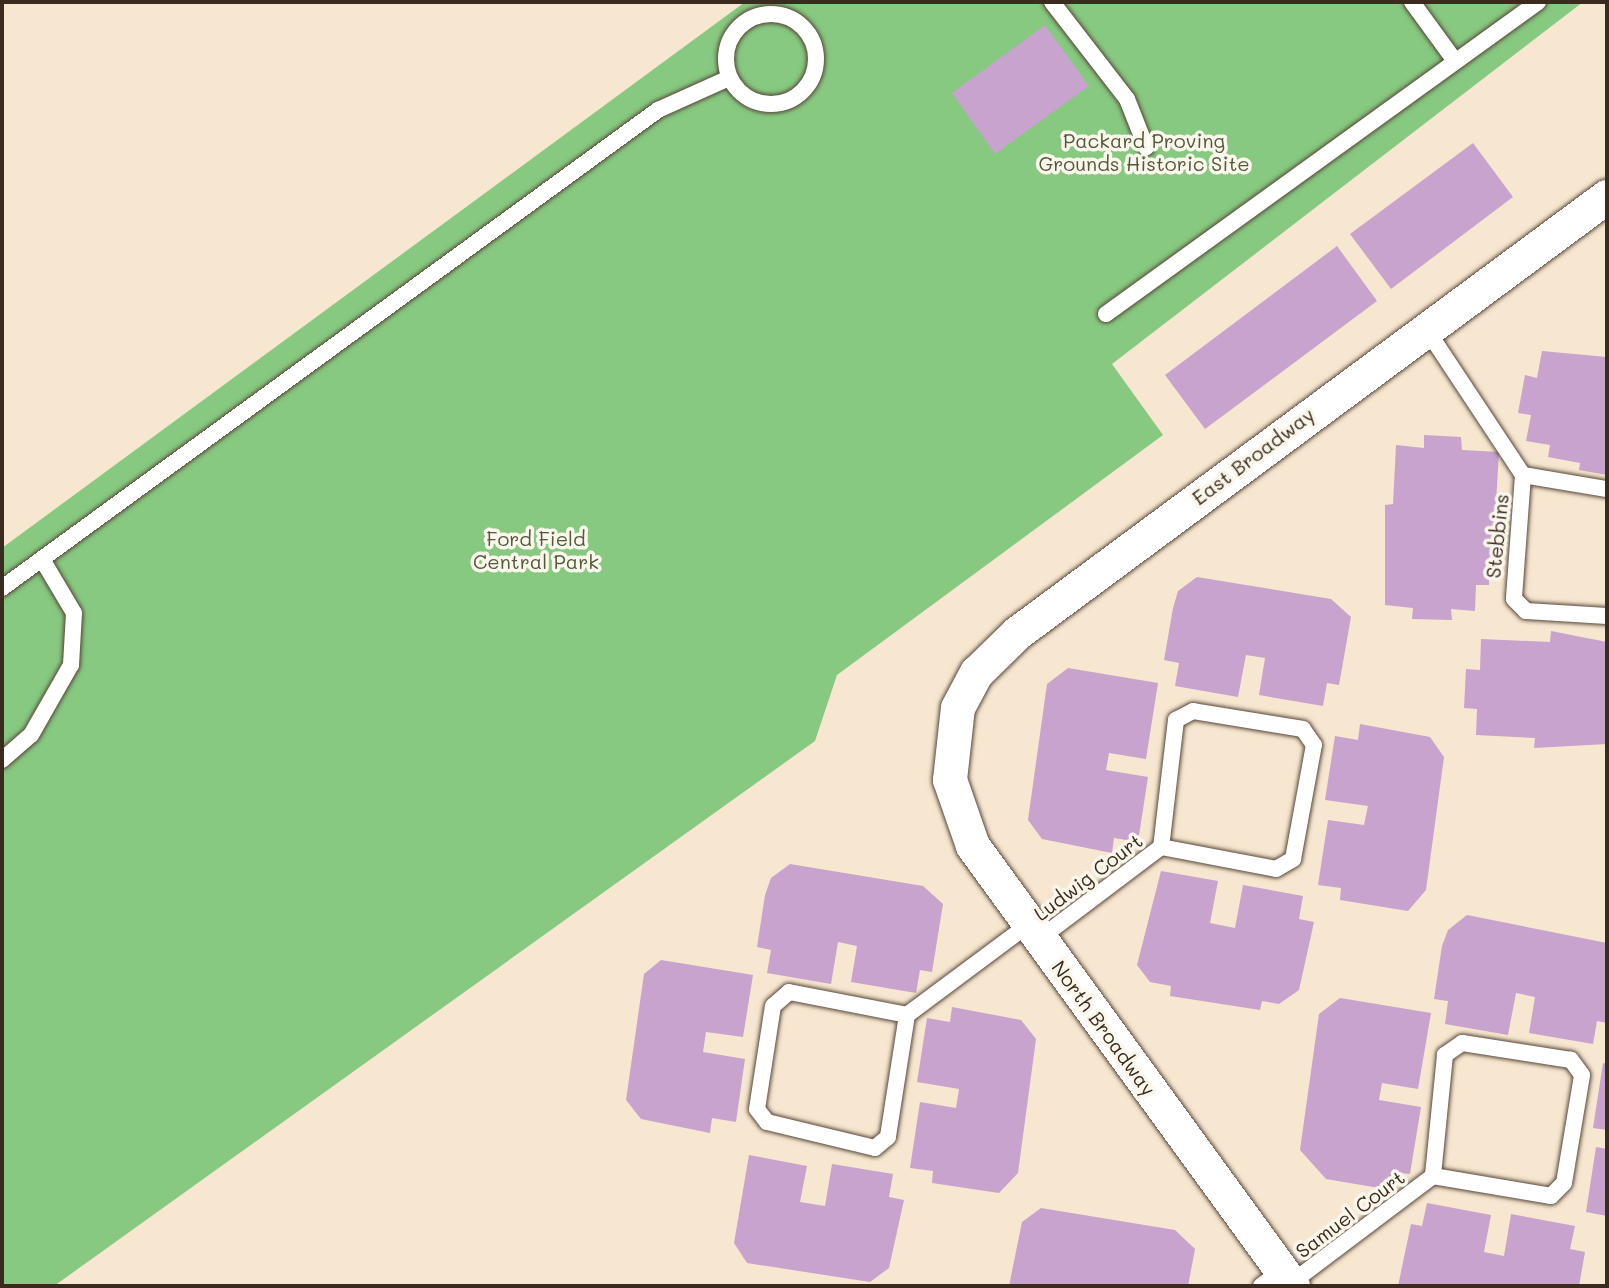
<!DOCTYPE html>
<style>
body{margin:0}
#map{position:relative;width:1609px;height:1288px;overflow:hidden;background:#f7e7d0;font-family:Mali,sans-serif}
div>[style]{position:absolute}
.green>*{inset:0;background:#87c981}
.building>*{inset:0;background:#c7a3cd}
.roads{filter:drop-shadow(0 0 2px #574639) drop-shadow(0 0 2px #574639)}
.service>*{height:16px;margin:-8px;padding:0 8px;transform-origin:8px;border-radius:8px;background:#fff}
.service>.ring{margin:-8px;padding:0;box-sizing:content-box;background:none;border:16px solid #fff;border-radius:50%}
.minor>*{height:34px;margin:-17px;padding:0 17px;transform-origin:17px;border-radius:17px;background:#fff}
span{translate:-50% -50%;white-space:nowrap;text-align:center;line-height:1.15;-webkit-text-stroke:7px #fbf7ec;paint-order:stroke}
.park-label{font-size:20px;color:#525a3c}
.street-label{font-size:20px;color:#3b2a1e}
.frame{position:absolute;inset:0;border:4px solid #3b2a1e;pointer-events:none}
</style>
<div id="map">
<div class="green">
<i style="clip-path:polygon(745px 2px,1583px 2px,1112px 364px,1163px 435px,837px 675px,815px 741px,54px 1286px,2px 1286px,2px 548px)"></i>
</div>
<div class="building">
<i style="clip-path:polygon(1045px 25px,1089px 86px,995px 154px,952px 93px)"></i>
<i style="clip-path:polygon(1473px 143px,1513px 197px,1391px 289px,1350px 234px)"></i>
<i style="clip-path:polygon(1337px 246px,1377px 301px,1205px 429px,1165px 375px)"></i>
<i style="clip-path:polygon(1542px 351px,1607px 357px,1607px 475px,1579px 470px,1580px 463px,1548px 457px,1550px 445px,1526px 441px,1531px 415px,1518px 413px,1525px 375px,1537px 378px)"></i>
<i style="clip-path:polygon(1424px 435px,1461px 437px,1462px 450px,1499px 452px,1495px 520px,1504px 521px,1503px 553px,1489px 557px,1489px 585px,1476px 585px,1475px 611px,1451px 609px,1452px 620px,1412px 619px,1413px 608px,1385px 605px,1385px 505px,1393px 504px,1396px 445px,1424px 448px)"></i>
<i style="clip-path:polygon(1197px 577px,1331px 599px,1351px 617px,1339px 685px,1327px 683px,1323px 706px,1259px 695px,1265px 658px,1246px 655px,1238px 697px,1175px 686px,1179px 663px,1164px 660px,1173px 608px,1178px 591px)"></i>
<i style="clip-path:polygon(1551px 631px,1607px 642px,1607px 744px,1534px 748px,1535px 738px,1476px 735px,1477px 709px,1464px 708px,1466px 669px,1480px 670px,1481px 639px,1550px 642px)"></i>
<i style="clip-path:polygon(1068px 668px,1158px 683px,1146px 759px,1109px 753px,1106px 770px,1148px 777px,1138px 842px,1114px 838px,1112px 853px,1042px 839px,1028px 820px,1047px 684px)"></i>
<i style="clip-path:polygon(1360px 724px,1430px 737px,1444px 757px,1426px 890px,1408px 911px,1340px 900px,1341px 888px,1318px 885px,1328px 820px,1364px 825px,1368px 806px,1325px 800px,1335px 736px,1358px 740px)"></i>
<i style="clip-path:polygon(790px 864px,923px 886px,943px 904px,932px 972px,920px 970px,916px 993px,851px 982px,857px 946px,838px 942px,831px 984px,767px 973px,771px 950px,757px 947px,765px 895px,771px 878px)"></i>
<i style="clip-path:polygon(1161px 871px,1218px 881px,1210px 923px,1235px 928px,1243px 885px,1303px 896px,1299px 919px,1314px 922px,1299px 990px,1279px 1004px,1262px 1001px,1260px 1010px,1170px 996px,1171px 986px,1150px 982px,1137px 965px)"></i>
<i style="clip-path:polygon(1467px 915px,1607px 943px,1607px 1023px,1597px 1021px,1593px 1044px,1529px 1033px,1535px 997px,1516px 993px,1508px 1035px,1445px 1024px,1448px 1001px,1434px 999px,1442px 946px,1448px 930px)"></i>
<i style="clip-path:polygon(661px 960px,753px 975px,743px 1037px,706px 1032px,703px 1052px,745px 1059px,736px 1122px,712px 1118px,710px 1133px,641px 1119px,626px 1100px,644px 974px)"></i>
<i style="clip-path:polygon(1340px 998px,1431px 1013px,1418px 1089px,1382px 1083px,1379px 1100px,1421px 1107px,1410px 1174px,1400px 1173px,1385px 1189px,1326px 1179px,1300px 1150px,1319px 1014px)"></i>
<i style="clip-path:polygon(952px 1007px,1021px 1020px,1036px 1039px,1018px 1173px,999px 1193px,932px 1183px,933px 1171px,910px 1168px,920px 1102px,956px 1108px,959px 1089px,917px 1082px,927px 1018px,950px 1022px)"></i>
<i style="clip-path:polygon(1603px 1063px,1607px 1064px,1607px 1130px,1593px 1128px)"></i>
<i style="clip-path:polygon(1596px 1147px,1607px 1149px,1607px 1216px,1586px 1212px)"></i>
<i style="clip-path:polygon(749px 1155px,807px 1166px,800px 1202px,825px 1206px,832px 1164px,893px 1174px,889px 1197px,904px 1200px,889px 1268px,870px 1282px,747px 1263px,734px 1243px)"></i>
<i style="clip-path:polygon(1427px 1203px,1491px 1215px,1484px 1252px,1504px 1256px,1511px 1214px,1575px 1226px,1570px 1249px,1585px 1252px,1579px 1286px,1398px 1286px,1411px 1224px,1422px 1226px)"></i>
<i style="clip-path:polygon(1041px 1208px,1175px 1230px,1195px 1249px,1188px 1286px,1009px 1286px,1022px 1222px)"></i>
</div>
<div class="roads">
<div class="service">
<i style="left:1052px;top:2px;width:123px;rotate:52.3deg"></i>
<i style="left:1127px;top:99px;width:52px;rotate:68.4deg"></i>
<i style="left:1412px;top:2px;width:73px;rotate:53.9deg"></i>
<i class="ring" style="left:726px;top:14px;width:74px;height:74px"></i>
<i style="left:1106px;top:314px;width:533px;rotate:-35.84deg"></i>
<i style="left:1425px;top:327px;width:178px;rotate:56.5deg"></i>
<i style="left:1523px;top:475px;width:124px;rotate:94.2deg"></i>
<i style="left:1514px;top:599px;width:17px;rotate:45deg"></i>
<i style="left:1526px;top:611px;width:81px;rotate:3.5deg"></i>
<i style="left:1523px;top:475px;width:85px;rotate:9.5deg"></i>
<i style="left:2px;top:588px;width:812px;rotate:-36.08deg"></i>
<i style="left:658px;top:110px;width:76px;rotate:-24.2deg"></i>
<i style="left:2px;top:760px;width:38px;rotate:-41deg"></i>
<i style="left:31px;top:735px;width:81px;rotate:-60.3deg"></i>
<i style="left:71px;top:665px;width:52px;rotate:-86.7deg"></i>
<i style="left:74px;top:613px;width:63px;rotate:-120.7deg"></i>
<i style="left:1039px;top:939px;width:153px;rotate:-37deg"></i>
<i style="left:1161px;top:847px;width:117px;rotate:10.8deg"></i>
<i style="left:1276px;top:869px;width:20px;rotate:-30deg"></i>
<i style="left:1293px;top:859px;width:116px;rotate:-79.6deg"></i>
<i style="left:1314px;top:745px;width:19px;rotate:-125deg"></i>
<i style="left:1303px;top:729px;width:111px;rotate:-170.7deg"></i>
<i style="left:1193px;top:711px;width:19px;rotate:152deg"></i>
<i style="left:1176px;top:720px;width:128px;rotate:96.7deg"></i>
<i style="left:907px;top:1015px;width:123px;rotate:98.9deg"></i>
<i style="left:888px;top:1137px;width:17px;rotate:140deg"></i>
<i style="left:875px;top:1148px;width:111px;rotate:-166.5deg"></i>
<i style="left:767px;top:1122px;width:16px;rotate:-128deg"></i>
<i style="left:757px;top:1109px;width:104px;rotate:-81.2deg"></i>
<i style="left:773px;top:1006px;width:21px;rotate:-41deg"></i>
<i style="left:789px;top:992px;width:120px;rotate:11deg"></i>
<i style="left:907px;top:1015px;width:152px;rotate:-36.7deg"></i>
<i style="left:1291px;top:1283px;width:178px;rotate:-37deg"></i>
<i style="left:1433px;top:1176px;width:120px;rotate:9.6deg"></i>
<i style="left:1551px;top:1196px;width:18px;rotate:-45deg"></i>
<i style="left:1564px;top:1183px;width:109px;rotate:-80.5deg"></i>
<i style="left:1582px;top:1075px;width:19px;rotate:-126deg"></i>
<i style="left:1571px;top:1060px;width:110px;rotate:-171.1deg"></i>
<i style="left:1462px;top:1043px;width:21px;rotate:145deg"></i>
<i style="left:1445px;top:1055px;width:122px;rotate:95.7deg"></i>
<i style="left:1261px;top:1286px;width:26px;rotate:-37deg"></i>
</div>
<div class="minor">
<i style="left:1293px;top:1286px;width:544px;rotate:-126.03deg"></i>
<i style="left:973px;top:846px;width:70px;rotate:-109.2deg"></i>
<i style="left:950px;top:780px;width:72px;rotate:-83.7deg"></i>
<i style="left:958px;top:708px;width:40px;rotate:-62deg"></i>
<i style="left:977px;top:673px;width:57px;rotate:-44.3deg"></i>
<i style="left:1018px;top:633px;width:733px;rotate:-36.51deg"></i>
</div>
</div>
<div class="park-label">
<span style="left:1144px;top:152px">Packard Proving<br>Grounds Historic Site</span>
<span style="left:536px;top:550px">Ford Field<br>Central Park</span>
</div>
<div class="street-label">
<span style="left:1253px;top:456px;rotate:-37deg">East Broadway</span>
<span style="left:1497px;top:536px;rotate:-84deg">Stebbins</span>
<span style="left:1088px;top:877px;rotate:-37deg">Ludwig Court</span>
<span style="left:1104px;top:1028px;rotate:54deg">North Broadway</span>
<span style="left:1350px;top:1214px;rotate:-37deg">Samuel Court</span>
</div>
<div class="frame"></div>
</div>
